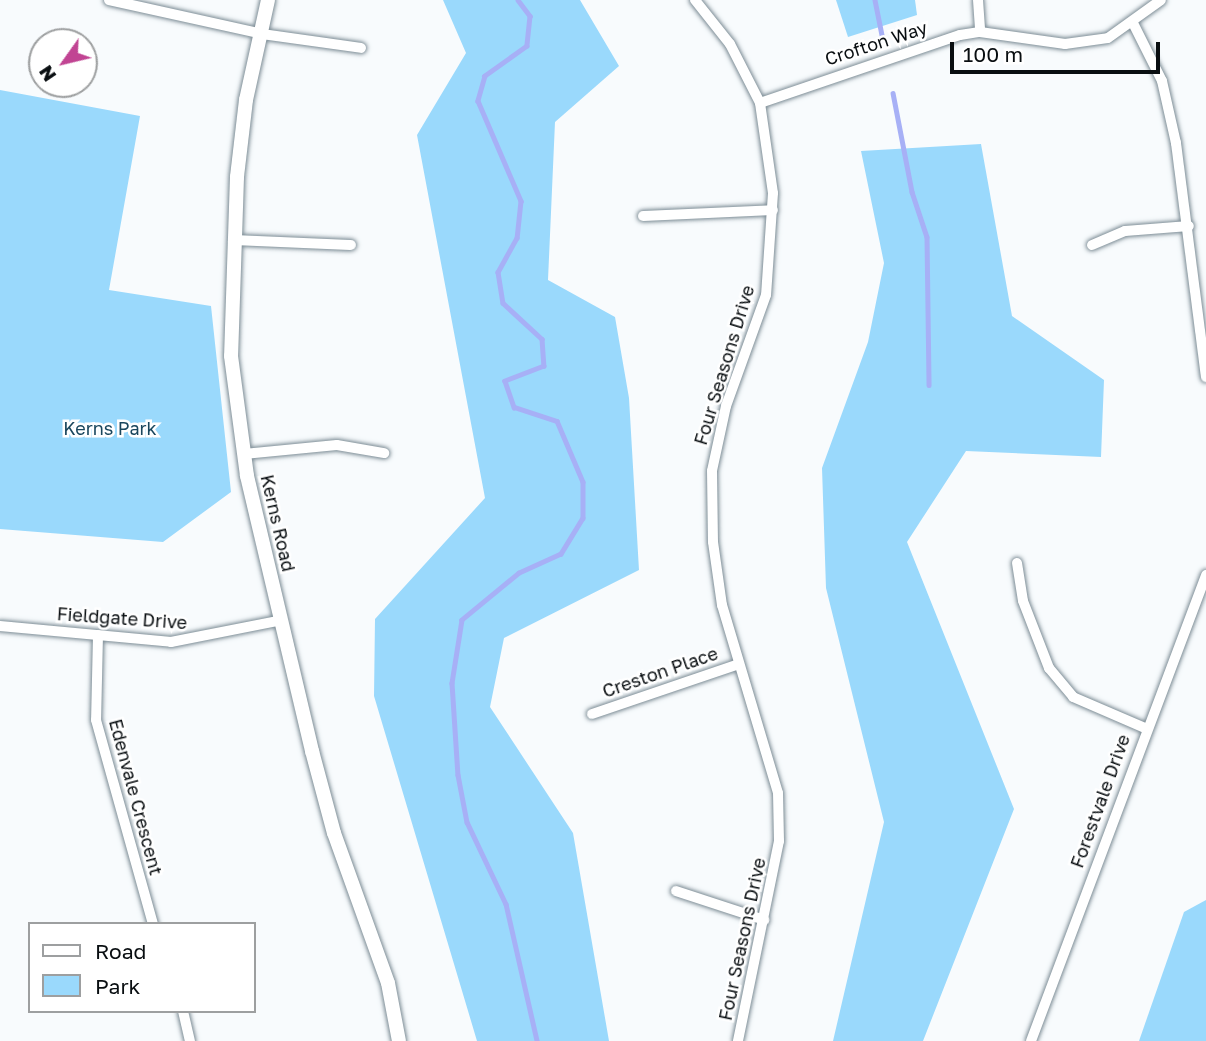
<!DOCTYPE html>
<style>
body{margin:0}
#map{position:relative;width:1206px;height:1041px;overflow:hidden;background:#f8fbfd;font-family:"Golos Text",sans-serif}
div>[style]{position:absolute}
.green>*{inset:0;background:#9ad9fc}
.stream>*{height:4.5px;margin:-2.25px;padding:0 2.25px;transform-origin:2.25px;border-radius:2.25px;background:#a7b0f6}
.roads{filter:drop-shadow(0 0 2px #7d8d96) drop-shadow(0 0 2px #7d8d96)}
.minor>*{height:10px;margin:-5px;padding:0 5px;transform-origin:5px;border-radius:5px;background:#fff}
.tertiary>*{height:14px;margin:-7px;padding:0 7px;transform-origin:7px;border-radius:7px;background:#fff}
span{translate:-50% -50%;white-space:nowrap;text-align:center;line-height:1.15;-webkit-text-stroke:5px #fff;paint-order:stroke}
.street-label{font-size:18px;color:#090e11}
.park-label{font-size:18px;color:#19465d}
.legend{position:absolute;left:28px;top:922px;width:228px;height:91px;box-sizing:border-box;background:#fff;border:2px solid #9d9fa0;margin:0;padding:9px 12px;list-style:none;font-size:21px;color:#090e11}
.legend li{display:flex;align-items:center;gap:14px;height:35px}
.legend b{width:35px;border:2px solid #9d9fa0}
.north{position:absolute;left:28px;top:28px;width:70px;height:70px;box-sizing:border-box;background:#fff;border:2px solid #9d9fa0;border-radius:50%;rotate:236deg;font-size:19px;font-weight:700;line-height:28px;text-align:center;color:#090e11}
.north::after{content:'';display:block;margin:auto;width:24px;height:32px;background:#c14493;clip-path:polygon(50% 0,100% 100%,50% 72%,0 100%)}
.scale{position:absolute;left:950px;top:42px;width:210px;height:32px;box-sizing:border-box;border:4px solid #090e11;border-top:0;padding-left:9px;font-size:21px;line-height:24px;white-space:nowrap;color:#090e11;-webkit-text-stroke:5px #fff;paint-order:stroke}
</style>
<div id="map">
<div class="green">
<i style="clip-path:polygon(443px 0,580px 0,619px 66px,555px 122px,548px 280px,615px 317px,629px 398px,639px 570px,504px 638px,490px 707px,573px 833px,609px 1041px,477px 1041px,374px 696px,375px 619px,485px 498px,417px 135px,466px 53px)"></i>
<i style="clip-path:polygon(836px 0,915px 0,917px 15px,848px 37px)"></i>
<i style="clip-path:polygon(0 90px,140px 116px,109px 290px,211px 306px,231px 492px,163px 542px,0 529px)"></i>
<i style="clip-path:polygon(981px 144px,1012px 316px,1104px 380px,1101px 457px,966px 451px,907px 542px,1014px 809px,923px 1041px,833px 1041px,884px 822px,826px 588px,822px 468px,868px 342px,884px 263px,861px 151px)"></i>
<i style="clip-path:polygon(1206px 900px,1206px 1041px,1139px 1041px,1184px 912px)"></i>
</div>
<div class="stream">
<i style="left:518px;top:0;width:20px;rotate:53deg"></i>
<i style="left:530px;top:16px;width:30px;rotate:96deg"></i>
<i style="left:527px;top:46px;width:52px;rotate:144.5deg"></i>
<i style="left:485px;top:76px;width:26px;rotate:106deg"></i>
<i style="left:478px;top:101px;width:109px;rotate:66.7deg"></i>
<i style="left:521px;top:201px;width:37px;rotate:96deg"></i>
<i style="left:517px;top:238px;width:39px;rotate:119deg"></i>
<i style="left:498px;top:272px;width:31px;rotate:81deg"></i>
<i style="left:503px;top:303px;width:53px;rotate:42.7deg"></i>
<i style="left:542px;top:339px;width:27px;rotate:86deg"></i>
<i style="left:544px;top:366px;width:42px;rotate:159deg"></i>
<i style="left:505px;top:381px;width:28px;rotate:71deg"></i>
<i style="left:514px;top:407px;width:45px;rotate:18deg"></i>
<i style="left:557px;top:421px;width:66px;rotate:66.9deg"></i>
<i style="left:583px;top:482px;width:36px;rotate:90deg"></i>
<i style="left:583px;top:518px;width:42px;rotate:121.4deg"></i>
<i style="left:561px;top:554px;width:46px;rotate:155.7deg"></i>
<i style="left:519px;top:573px;width:74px;rotate:140.5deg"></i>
<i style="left:462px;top:620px;width:64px;rotate:99deg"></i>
<i style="left:452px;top:683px;width:92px;rotate:86.3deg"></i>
<i style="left:458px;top:775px;width:48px;rotate:79.2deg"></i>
<i style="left:467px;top:822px;width:91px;rotate:64.6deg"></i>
<i style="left:506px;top:904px;width:140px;rotate:77.2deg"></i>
<i style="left:875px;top:0;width:41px;rotate:78.7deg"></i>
<i style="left:893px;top:93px;width:101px;rotate:79.1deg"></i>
<i style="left:912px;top:192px;width:47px;rotate:71.6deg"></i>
<i style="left:927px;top:237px;width:148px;rotate:89.2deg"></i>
</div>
<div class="roads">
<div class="minor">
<i style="left:109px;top:0;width:157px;rotate:12.5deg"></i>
<i style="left:262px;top:34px;width:100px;rotate:8deg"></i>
<i style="left:695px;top:0;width:56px;rotate:51.5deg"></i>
<i style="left:730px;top:44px;width:66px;rotate:63deg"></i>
<i style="left:760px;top:103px;width:91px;rotate:81.8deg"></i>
<i style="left:773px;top:193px;width:102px;rotate:93.9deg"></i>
<i style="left:766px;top:295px;width:118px;rotate:109.8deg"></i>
<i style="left:726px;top:406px;width:66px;rotate:102.2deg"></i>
<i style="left:712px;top:471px;width:71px;rotate:89.2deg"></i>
<i style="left:713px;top:542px;width:64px;rotate:81.9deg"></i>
<i style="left:722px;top:605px;width:196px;rotate:73.4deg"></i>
<i style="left:778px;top:793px;width:48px;rotate:88.8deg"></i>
<i style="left:779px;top:841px;width:204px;rotate:101.6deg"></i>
<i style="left:978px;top:0;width:32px;rotate:86deg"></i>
<i style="left:1133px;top:23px;width:65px;rotate:63.4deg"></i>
<i style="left:1162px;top:81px;width:64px;rotate:77.3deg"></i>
<i style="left:1176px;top:143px;width:236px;rotate:82.7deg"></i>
<i style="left:760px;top:103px;width:211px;rotate:-18.8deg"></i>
<i style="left:960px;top:35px;width:20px;rotate:-9deg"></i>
<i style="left:980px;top:32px;width:86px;rotate:8deg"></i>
<i style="left:1065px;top:44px;width:43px;rotate:-7.9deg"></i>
<i style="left:1108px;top:38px;width:65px;rotate:-35.6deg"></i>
<i style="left:643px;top:216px;width:130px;rotate:-2.6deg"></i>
<i style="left:233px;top:240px;width:118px;rotate:2.4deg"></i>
<i style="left:1092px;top:245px;width:36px;rotate:-23deg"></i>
<i style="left:1125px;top:231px;width:64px;rotate:-4.5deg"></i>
<i style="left:244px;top:454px;width:93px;rotate:-5.5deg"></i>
<i style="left:337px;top:445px;width:48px;rotate:9.7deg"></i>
<i style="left:1017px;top:563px;width:38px;rotate:81deg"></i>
<i style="left:1023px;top:601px;width:72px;rotate:68.8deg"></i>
<i style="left:1049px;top:668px;width:38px;rotate:50deg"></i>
<i style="left:1073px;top:697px;width:78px;rotate:23.3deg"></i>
<i style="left:0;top:626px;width:172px;rotate:5.3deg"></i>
<i style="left:171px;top:642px;width:113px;rotate:-11.2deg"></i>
<i style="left:98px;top:635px;width:85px;rotate:91.3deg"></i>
<i style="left:96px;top:720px;width:212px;rotate:74.4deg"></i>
<i style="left:592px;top:714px;width:155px;rotate:-18.8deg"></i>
<i style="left:676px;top:891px;width:93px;rotate:18.2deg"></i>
<i style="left:183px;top:1011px;width:31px;rotate:77deg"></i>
<i style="left:1031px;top:1041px;width:498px;rotate:-69.4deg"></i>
</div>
<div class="tertiary">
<i style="left:268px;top:0;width:102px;rotate:102.4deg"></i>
<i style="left:246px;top:100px;width:78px;rotate:96.7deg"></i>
<i style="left:237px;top:177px;width:179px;rotate:91.9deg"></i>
<i style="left:231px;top:356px;width:121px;rotate:82.4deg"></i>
<i style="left:247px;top:476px;width:283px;rotate:76.7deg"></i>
<i style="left:312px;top:751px;width:85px;rotate:75deg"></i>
<i style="left:334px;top:833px;width:159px;rotate:70.2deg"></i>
<i style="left:388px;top:983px;width:59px;rotate:79.3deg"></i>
</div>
</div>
<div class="street-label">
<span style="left:876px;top:43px;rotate:-18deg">Crofton Way</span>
<span style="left:724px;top:365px;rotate:-73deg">Four Seasons Drive</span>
<span style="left:278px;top:523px;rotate:77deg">Kerns Road</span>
<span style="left:122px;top:618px;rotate:4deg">Fieldgate Drive</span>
<span style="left:660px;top:672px;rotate:-19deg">Creston Place</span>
<span style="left:136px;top:797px;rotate:75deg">Edenvale Crescent</span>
<span style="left:1100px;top:801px;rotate:-70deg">Forestvale Drive</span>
<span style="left:742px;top:939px;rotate:-78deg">Four Seasons Drive</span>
</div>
<div class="park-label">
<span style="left:110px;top:428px">Kerns Park</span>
</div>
<ul class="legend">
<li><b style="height:9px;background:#fff"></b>Road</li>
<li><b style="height:19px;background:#9ad9fc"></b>Park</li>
</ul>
<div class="north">N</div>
<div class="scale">100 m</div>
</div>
